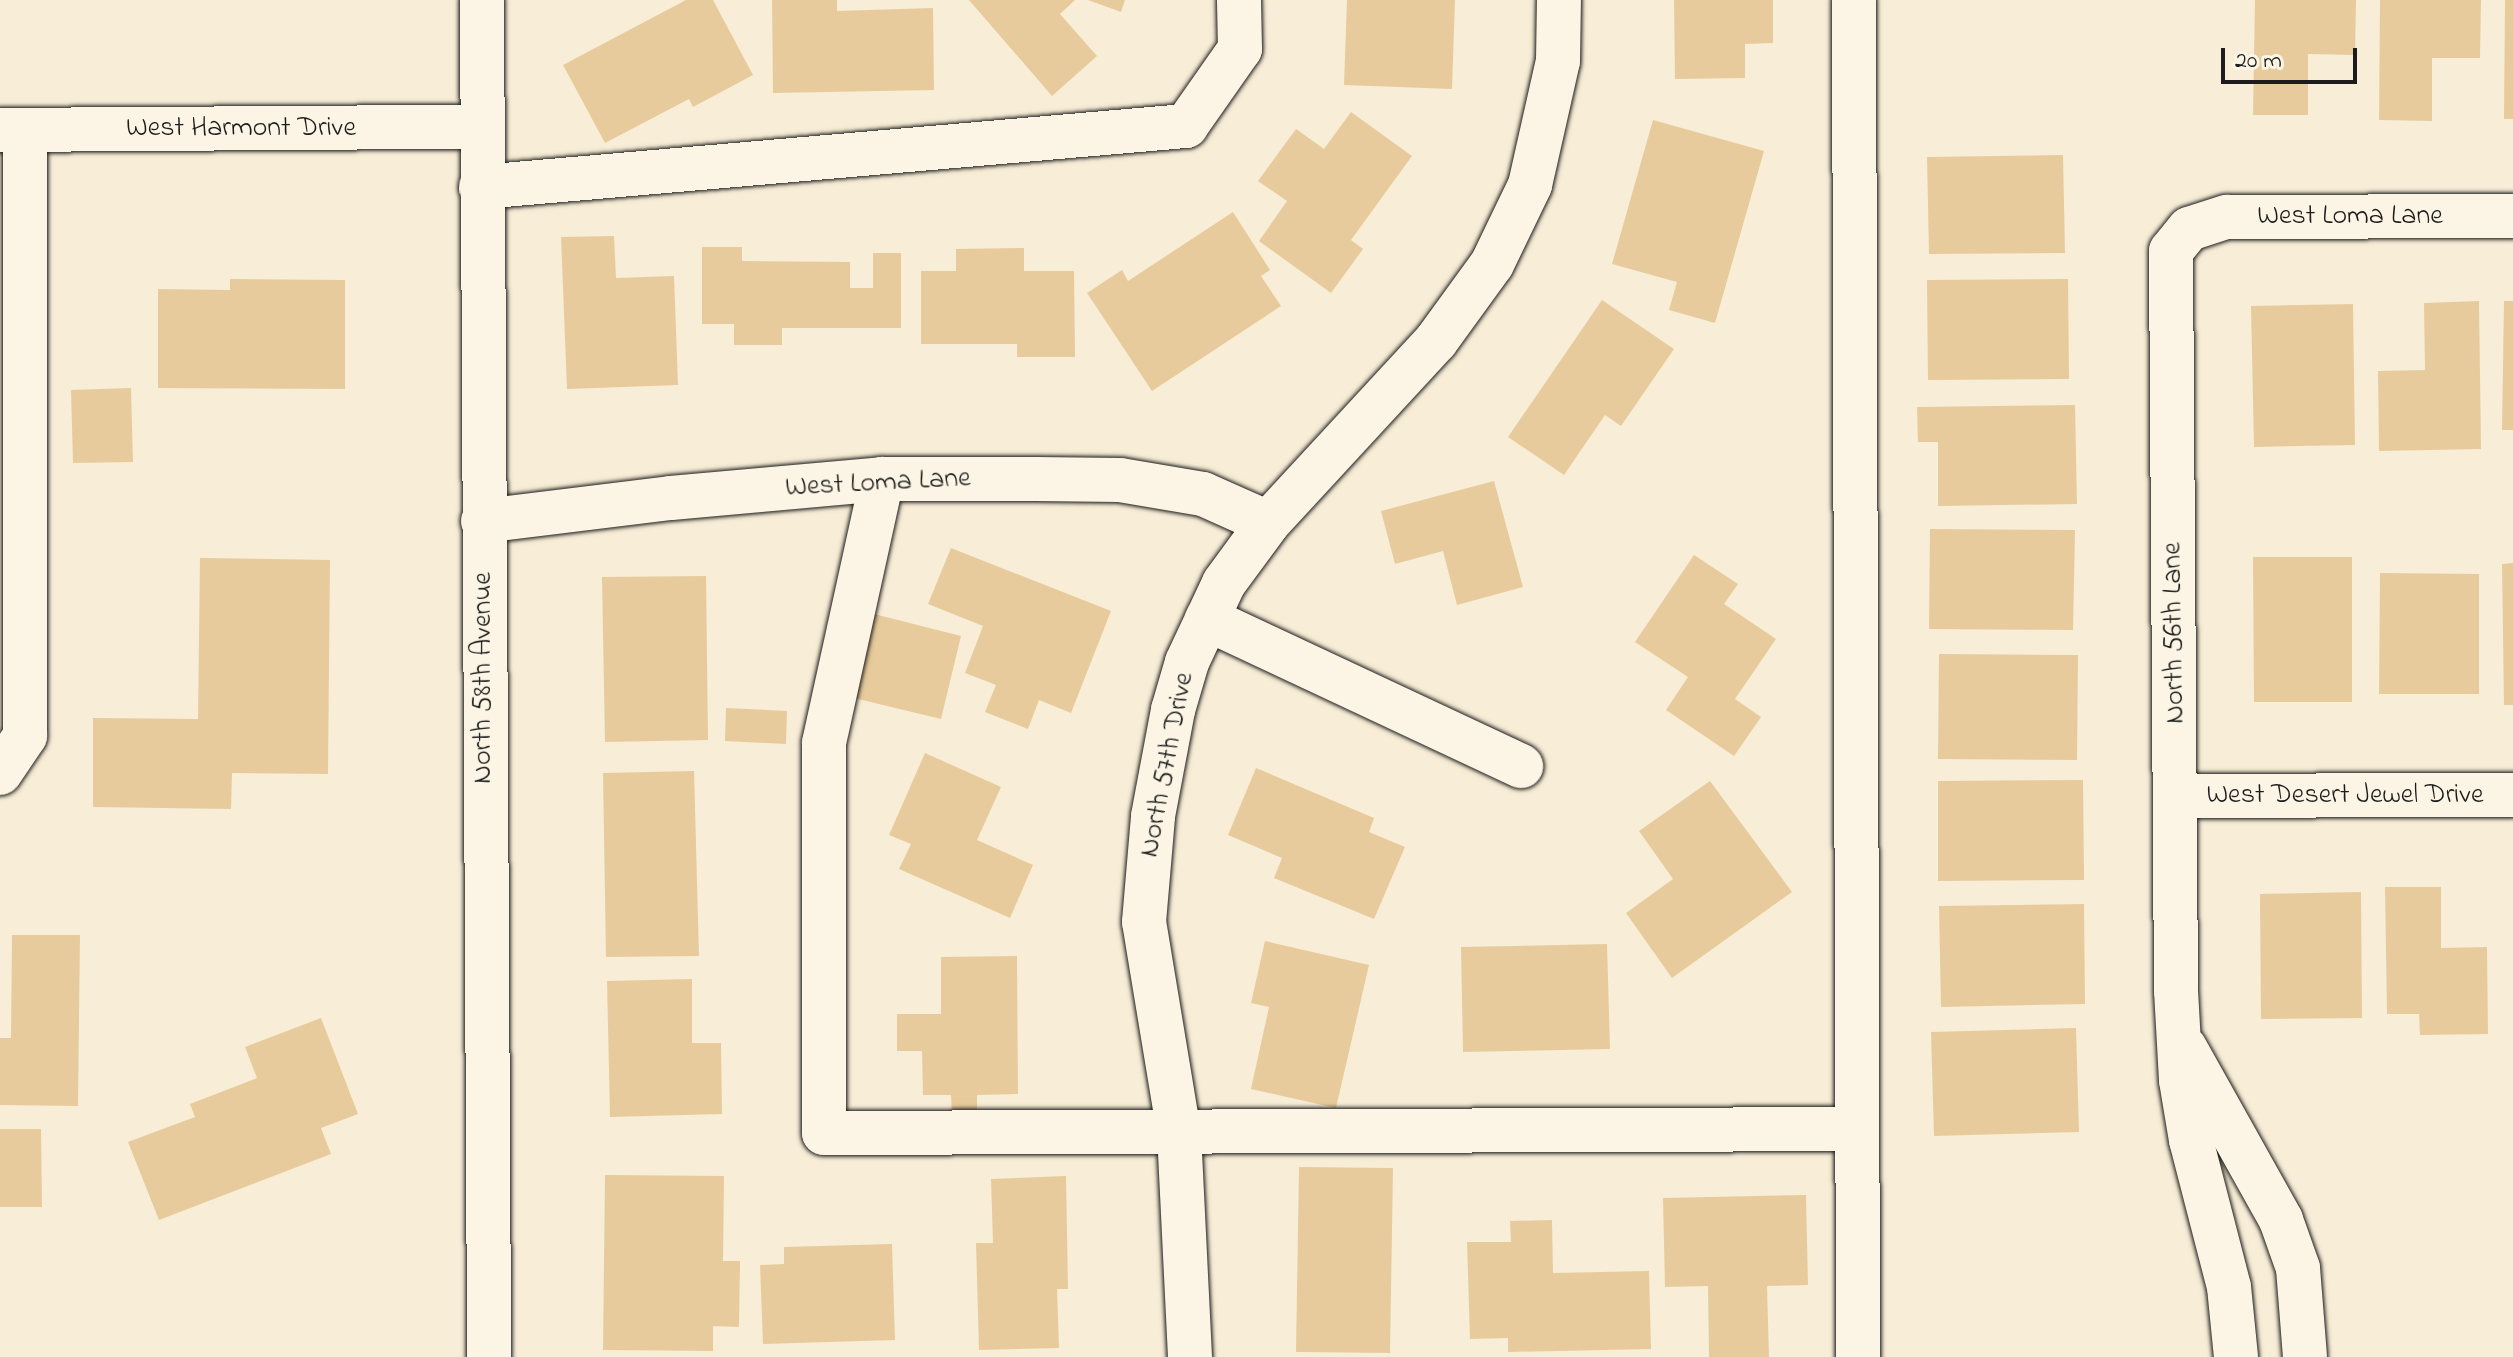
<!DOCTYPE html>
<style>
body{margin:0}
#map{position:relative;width:2513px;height:1357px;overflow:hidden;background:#f8edd6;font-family:"Indie Flower",sans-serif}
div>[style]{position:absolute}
.building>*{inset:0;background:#e8cb9c}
.roads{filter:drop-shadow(0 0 2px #1c1c1c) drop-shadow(0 0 2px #1c1c1c)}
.minor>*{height:44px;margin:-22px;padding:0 22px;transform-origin:22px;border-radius:22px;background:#fcf5e5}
span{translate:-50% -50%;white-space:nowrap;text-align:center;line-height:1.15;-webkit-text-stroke:6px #fcf5e5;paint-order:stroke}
.street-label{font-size:28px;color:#1c1c1c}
.scale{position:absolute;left:2221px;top:48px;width:136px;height:36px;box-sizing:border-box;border:4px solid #1c1c1c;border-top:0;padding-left:10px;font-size:24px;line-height:28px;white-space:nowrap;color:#1c1c1c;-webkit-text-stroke:6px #fcf5e5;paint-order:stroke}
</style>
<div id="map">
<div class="building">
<i style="clip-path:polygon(686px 0,713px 0,753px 75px,693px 107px,689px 99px,605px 143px,563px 65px)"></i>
<i style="clip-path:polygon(772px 0,837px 0,837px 11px,933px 8px,934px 90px,773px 93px)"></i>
<i style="clip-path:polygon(969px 0,1075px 0,1060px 14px,1097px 56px,1052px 96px)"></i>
<i style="clip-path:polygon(1088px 0,1125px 0,1121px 12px)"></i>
<i style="clip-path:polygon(1347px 0,1455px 0,1452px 89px,1344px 85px)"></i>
<i style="clip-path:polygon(1674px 0,1773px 0,1773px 43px,1745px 44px,1745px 78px,1675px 79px)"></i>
<i style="clip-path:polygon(2255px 0,2356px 0,2355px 55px,2308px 54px,2308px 115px,2253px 115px)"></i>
<i style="clip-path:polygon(2380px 0,2481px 0,2480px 58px,2432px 58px,2432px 121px,2379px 120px)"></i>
<i style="clip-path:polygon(2505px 0,2513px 0,2513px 119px,2504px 119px)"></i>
<i style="clip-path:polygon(1351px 112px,1412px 156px,1351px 240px,1363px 249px,1331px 293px,1259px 241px,1287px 201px,1258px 181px,1296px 129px,1324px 149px)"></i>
<i style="clip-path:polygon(1653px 120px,1764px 151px,1715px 323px,1669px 310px,1677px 282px,1612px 264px)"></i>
<i style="clip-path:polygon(2063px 155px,2065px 253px,1929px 254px,1927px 157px)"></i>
<i style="clip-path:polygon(1233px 212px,1270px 270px,1261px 276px,1281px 306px,1152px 391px,1087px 293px,1122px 270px,1128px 281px)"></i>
<i style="clip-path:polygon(614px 236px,616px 278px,674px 276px,678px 385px,567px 389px,561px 237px)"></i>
<i style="clip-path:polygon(702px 247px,742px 247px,742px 261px,850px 262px,850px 288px,873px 288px,873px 253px,901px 253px,901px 328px,782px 328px,782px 345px,734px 345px,734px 324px,702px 324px)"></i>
<i style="clip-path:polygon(1024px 248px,1024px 271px,1074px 271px,1075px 357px,1017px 357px,1017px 344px,921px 344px,921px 271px,956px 271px,956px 249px)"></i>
<i style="clip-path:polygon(230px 279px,345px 280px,345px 389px,158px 388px,158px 289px,230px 290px)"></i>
<i style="clip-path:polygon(2068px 279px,2069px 379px,1928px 380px,1927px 280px)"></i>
<i style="clip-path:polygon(1602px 300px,1674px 349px,1621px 426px,1605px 415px,1564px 475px,1508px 437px)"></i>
<i style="clip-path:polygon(2479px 301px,2481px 449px,2379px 451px,2378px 371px,2425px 370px,2424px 303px)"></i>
<i style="clip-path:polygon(2504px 301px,2513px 301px,2513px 430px,2502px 430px)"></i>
<i style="clip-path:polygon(2353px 304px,2355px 445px,2254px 447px,2251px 306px)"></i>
<i style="clip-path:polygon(131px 388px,133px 462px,73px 463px,71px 390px)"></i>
<i style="clip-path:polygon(2075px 405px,2077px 504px,1938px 506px,1938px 442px,1918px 442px,1917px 407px)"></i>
<i style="clip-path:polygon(1494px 481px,1523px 587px,1457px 605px,1443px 551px,1395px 564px,1381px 511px)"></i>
<i style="clip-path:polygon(1930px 529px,2075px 530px,2073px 630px,1929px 629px)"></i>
<i style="clip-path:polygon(951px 548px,1111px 611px,1071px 713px,1039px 700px,1028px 729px,985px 712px,996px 685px,965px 673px,983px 626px,928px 604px)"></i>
<i style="clip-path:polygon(1694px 555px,1738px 584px,1724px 604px,1776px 639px,1735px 699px,1761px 717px,1734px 756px,1666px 710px,1688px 677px,1635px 642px)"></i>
<i style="clip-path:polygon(2253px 557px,2352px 557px,2352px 702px,2254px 702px)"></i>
<i style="clip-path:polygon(200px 558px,330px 560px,328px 774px,232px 773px,231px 809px,93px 807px,93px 718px,198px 719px)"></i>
<i style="clip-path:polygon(2513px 563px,2513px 705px,2504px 705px,2502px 564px)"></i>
<i style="clip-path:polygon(2380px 573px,2479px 574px,2479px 694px,2379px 694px)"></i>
<i style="clip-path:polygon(706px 576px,708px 740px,605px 742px,602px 577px)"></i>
<i style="clip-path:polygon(874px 614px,961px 636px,941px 719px,854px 698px)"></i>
<i style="clip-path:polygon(1939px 654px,2078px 655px,2077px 760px,1938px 759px)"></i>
<i style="clip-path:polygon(726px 708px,787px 711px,786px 744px,725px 741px)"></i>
<i style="clip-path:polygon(925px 753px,1001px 787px,977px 840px,1033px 865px,1010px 918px,899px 869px,911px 844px,889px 835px)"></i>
<i style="clip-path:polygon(1256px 768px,1374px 818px,1369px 832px,1405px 847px,1374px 919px,1274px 878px,1282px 858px,1228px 835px)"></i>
<i style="clip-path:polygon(694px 771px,699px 956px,606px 957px,603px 773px)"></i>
<i style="clip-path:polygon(2083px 780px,2084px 880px,1938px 881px,1938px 781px)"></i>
<i style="clip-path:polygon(1710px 781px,1792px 892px,1672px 978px,1626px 913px,1673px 879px,1639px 831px)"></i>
<i style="clip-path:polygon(2385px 887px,2441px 887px,2441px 948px,2487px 947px,2488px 1034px,2420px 1035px,2419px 1014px,2387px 1014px)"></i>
<i style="clip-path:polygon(2361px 892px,2362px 1018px,2261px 1019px,2260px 894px)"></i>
<i style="clip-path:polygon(2084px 904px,2085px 1004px,1941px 1007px,1939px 906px)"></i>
<i style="clip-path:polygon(12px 935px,80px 935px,78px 1106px,0 1105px,0 1038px,11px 1038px)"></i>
<i style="clip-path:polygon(1265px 941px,1369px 965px,1336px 1108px,1251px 1089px,1269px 1007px,1251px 1003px)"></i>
<i style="clip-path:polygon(1607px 944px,1610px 1049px,1463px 1052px,1461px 947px)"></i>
<i style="clip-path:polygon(1017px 956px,1018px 1094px,977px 1095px,977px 1116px,952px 1116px,951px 1095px,923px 1095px,922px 1051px,897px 1051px,897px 1014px,941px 1014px,941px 957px)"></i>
<i style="clip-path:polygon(692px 979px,692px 1043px,721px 1043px,722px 1114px,610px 1117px,607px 981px)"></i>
<i style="clip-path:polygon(321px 1018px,358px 1114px,321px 1128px,331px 1154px,159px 1220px,128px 1142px,195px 1117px,190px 1104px,257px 1078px,245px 1047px)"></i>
<i style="clip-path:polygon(2076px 1028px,2079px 1132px,1934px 1136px,1931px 1032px)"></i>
<i style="clip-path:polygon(0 1129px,41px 1129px,42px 1207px,0 1207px)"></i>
<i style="clip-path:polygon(1299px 1167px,1393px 1168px,1390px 1353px,1296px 1352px)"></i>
<i style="clip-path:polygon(605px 1175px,724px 1176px,723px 1261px,740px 1261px,739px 1327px,713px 1326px,713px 1351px,603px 1350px)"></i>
<i style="clip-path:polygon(1066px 1176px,1068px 1289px,1057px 1289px,1059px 1348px,979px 1350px,976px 1243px,993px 1243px,991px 1179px)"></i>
<i style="clip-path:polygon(1806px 1195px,1808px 1285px,1767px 1286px,1769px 1357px,1709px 1357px,1708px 1286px,1665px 1287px,1663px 1198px)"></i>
<i style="clip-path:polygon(1552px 1220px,1553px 1273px,1649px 1271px,1651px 1349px,1508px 1352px,1508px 1338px,1470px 1339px,1467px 1242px,1511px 1242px,1510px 1221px)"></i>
<i style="clip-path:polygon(892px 1244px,895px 1340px,763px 1344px,760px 1265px,784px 1264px,784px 1247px)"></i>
</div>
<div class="roads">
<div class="minor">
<i style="left:482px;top:0;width:1357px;rotate:89.7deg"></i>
<i style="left:1854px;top:0;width:1357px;rotate:89.83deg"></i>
<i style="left:0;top:130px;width:482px;rotate:-0.4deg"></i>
<i style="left:481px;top:187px;width:708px;rotate:-4.95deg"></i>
<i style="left:1186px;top:126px;width:94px;rotate:-55deg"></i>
<i style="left:1240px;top:49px;width:49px;rotate:-91.2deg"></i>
<i style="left:882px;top:479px;width:270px;rotate:102.4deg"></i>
<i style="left:824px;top:743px;width:390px;rotate:90deg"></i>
<i style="left:824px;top:1133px;width:1032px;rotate:-0.22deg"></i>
<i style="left:483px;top:521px;width:189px;rotate:-7deg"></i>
<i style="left:671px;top:498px;width:212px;rotate:-5.1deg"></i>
<i style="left:882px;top:479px;width:154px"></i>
<i style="left:1036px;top:479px;width:84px;rotate:0.7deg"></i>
<i style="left:1120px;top:480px;width:84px;rotate:9.6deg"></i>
<i style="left:1203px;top:494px;width:71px;rotate:24deg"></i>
<i style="left:1207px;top:619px;width:347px;rotate:25.1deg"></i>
<i style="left:0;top:773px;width:45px;rotate:-56deg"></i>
<i style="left:25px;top:736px;width:606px;rotate:-90deg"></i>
<i style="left:2176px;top:796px;width:337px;rotate:-0.2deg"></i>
<i style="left:2185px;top:1048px;width:197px;rotate:60.8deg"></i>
<i style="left:2281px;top:1220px;width:51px;rotate:70.5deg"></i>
<i style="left:2298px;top:1268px;width:89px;rotate:85.5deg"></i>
<i style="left:1190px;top:1357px;width:224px;rotate:-92.8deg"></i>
<i style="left:1179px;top:1133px;width:214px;rotate:-99.4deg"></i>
<i style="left:1144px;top:922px;width:106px;rotate:-85.1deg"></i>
<i style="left:1153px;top:816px;width:108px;rotate:-79.3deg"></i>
<i style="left:1173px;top:710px;width:50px;rotate:-73.7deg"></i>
<i style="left:1187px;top:662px;width:87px;rotate:-64.9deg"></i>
<i style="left:1224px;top:583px;width:74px;rotate:-53.7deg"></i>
<i style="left:1268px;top:523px;width:248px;rotate:-47.3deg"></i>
<i style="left:1436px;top:341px;width:95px;rotate:-54deg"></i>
<i style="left:1492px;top:264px;width:88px;rotate:-64.3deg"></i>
<i style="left:1530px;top:185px;width:127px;rotate:-77.3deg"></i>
<i style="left:1558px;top:61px;width:61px;rotate:-89.1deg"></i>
<i style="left:2236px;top:1357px;width:70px;rotate:-95.7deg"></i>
<i style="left:2229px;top:1287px;width:152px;rotate:-104.5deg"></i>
<i style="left:2191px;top:1140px;width:61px;rotate:-99.5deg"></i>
<i style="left:2181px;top:1080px;width:89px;rotate:-93.2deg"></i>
<i style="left:2176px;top:991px;width:740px;rotate:-90.39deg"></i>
<i style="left:2171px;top:251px;width:28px;rotate:-51deg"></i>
<i style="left:2189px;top:229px;width:40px;rotate:-18deg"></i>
<i style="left:2227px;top:217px;width:286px;rotate:-0.2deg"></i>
</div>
</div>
<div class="street-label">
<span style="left:241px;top:129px">West Harmont Drive</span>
<span style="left:2350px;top:217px">West Loma Lane</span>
<span style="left:878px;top:484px;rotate:-3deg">West Loma Lane</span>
<span style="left:2175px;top:633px;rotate:-91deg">North 56th Lane</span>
<span style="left:484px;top:678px;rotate:-90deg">North 58th Avenue</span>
<span style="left:1168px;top:765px;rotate:-79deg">North 57th Drive</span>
<span style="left:2345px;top:796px">West Desert Jewel Drive</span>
</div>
<div class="scale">20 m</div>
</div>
